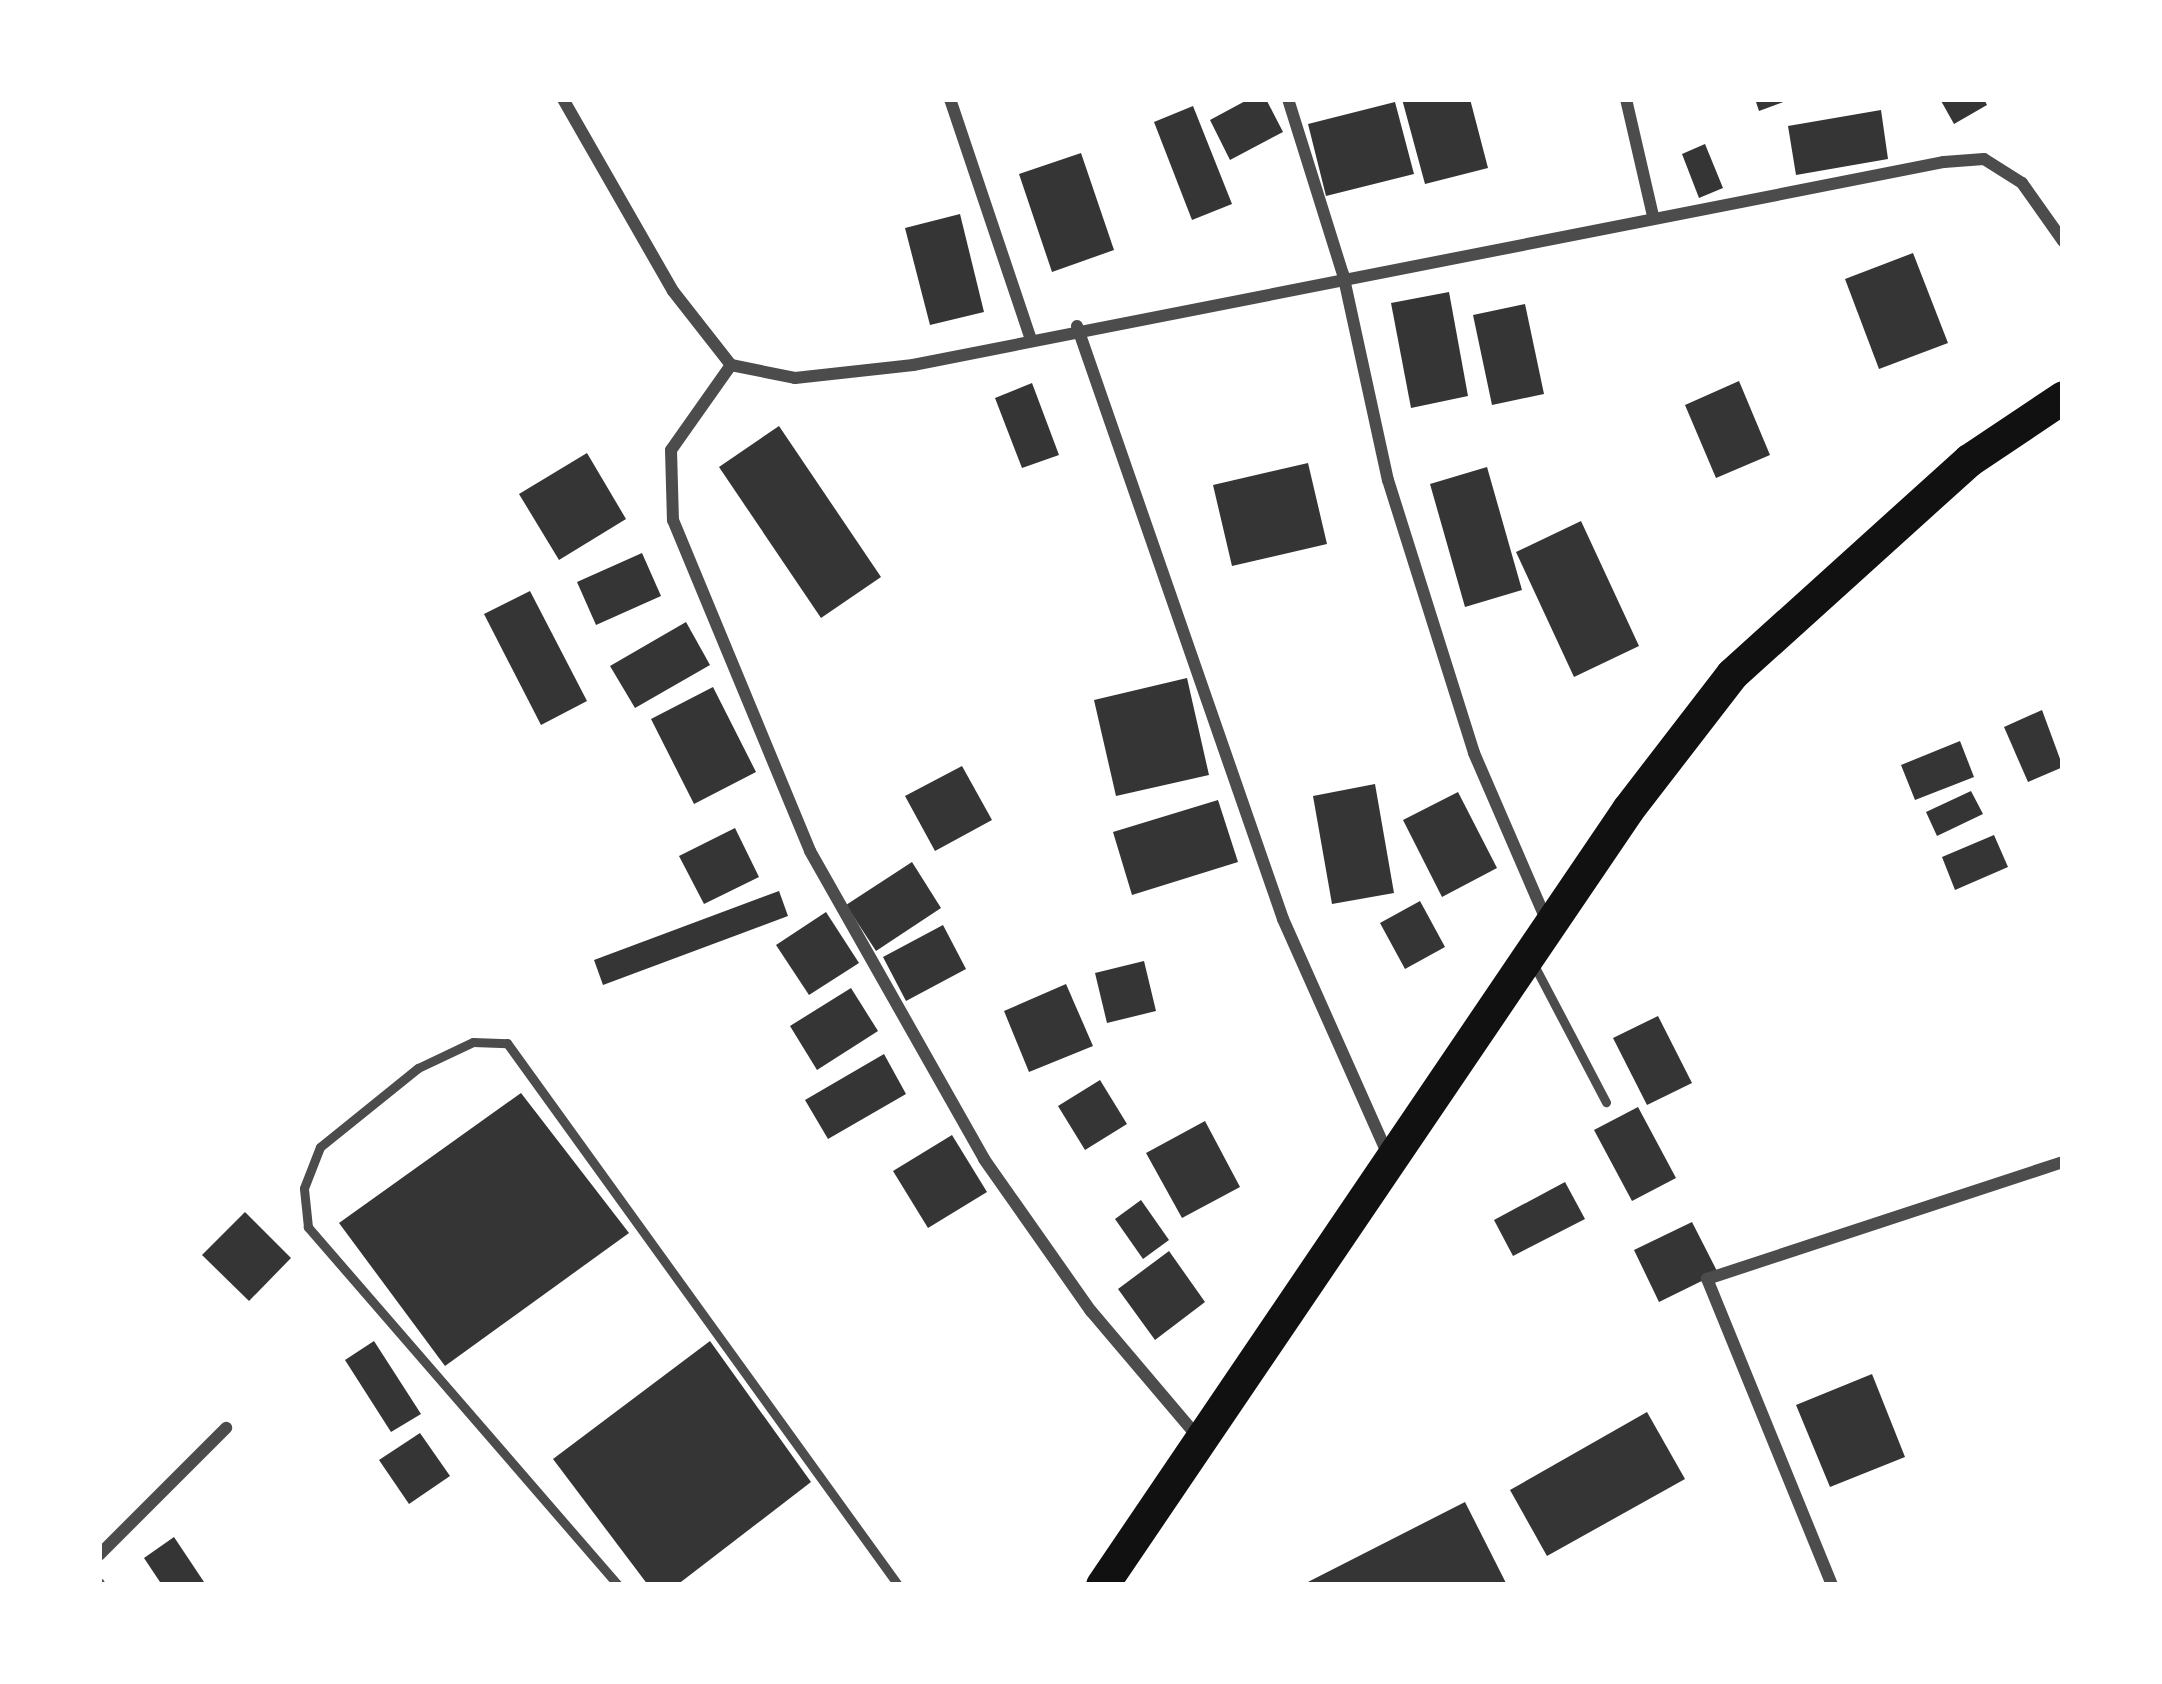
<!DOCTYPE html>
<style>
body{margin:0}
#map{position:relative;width:2162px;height:1684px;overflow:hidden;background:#fff;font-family:Jost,sans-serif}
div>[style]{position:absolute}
.building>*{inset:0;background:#353535}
.service>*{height:9px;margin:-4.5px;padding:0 4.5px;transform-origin:4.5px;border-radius:4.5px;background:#4c4c4c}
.minor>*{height:12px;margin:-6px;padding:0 6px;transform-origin:6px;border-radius:6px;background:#4c4c4c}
.trunk>*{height:33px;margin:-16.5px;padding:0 16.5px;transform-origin:16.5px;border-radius:16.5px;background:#111}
span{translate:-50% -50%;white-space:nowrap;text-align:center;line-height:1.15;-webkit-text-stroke:10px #fff;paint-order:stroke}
.frame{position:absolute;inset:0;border:102px solid #fff;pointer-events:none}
</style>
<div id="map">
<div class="building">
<i style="clip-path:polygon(1249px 99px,1266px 99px,1283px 132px,1230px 160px,1210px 120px)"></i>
<i style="clip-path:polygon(1402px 99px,1470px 99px,1488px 168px,1425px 184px)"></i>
<i style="clip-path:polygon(1755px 99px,1791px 99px,1759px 111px)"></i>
<i style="clip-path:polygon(1940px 99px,1984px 99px,1987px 105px,1954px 124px)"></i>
<i style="clip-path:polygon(1395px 102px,1414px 174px,1326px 196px,1308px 124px)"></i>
<i style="clip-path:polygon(1193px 106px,1232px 204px,1192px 220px,1154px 122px)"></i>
<i style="clip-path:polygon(1881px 110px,1888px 159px,1796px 175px,1788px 126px)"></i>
<i style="clip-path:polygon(1705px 144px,1723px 188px,1699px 198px,1682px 154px)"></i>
<i style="clip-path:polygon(1081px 153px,1114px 250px,1052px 272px,1019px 174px)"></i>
<i style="clip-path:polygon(960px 214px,984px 312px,930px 325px,905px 228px)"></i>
<i style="clip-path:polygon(1913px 253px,1948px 343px,1879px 369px,1845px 279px)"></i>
<i style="clip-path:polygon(1449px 292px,1468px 396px,1411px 408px,1391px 303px)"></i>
<i style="clip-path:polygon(1525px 304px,1544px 394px,1492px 405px,1473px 315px)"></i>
<i style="clip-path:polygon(1739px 381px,1770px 455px,1716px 478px,1685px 405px)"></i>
<i style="clip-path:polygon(1032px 383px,1059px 455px,1022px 468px,995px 398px)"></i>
<i style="clip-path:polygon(779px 426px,881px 577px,821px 618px,719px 467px)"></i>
<i style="clip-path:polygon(587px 453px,626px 519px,559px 560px,519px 494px)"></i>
<i style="clip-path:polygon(1308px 463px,1327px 544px,1232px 566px,1213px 485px)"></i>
<i style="clip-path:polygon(1487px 467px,1522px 590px,1465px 607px,1430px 484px)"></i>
<i style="clip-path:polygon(1581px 521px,1639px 646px,1574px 677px,1516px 552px)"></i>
<i style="clip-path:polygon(642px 553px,661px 596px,596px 625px,577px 582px)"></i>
<i style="clip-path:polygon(530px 591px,587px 701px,541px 725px,484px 614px)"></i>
<i style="clip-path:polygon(686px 622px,710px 665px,635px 708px,610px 666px)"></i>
<i style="clip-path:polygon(1187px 678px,1209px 775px,1116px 796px,1094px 700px)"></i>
<i style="clip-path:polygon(713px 687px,756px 772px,694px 804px,651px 719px)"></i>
<i style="clip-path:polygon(2042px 710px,2063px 767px,2028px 782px,2004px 727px)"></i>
<i style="clip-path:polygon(1960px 741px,1974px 777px,1915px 800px,1901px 765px)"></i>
<i style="clip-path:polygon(962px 766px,992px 820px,935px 851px,905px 796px)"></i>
<i style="clip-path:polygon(1375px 784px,1394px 893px,1332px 904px,1313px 796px)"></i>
<i style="clip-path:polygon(1971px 791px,1983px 814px,1937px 836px,1926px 812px)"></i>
<i style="clip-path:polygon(1458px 792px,1497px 868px,1442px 897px,1403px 820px)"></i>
<i style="clip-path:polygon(1218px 800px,1238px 862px,1132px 895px,1113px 832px)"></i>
<i style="clip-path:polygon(735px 828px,759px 877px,704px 904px,679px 856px)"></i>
<i style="clip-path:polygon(1994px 835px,2008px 867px,1955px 890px,1942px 857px)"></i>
<i style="clip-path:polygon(912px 862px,941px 908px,876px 951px,846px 905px)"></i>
<i style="clip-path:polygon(779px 891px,788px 916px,603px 985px,594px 960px)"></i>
<i style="clip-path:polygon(1420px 901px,1445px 947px,1405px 969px,1380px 923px)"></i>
<i style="clip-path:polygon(826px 912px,859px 963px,809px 995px,776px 945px)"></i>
<i style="clip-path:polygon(943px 925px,966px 969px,906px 1001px,883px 957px)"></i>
<i style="clip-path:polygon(1144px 961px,1156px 1011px,1107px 1023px,1095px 973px)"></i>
<i style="clip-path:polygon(1066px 984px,1093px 1046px,1029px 1072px,1004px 1011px)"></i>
<i style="clip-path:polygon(851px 988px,878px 1031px,817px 1070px,790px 1026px)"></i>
<i style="clip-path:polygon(1658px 1016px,1692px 1083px,1647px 1105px,1613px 1038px)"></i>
<i style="clip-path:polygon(884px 1054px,906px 1094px,828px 1139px,805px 1100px)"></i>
<i style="clip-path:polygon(1100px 1080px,1127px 1124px,1085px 1150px,1058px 1106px)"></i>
<i style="clip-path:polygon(521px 1093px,629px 1233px,445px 1366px,339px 1223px)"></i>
<i style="clip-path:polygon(1638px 1107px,1676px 1178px,1632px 1201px,1594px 1130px)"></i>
<i style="clip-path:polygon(1205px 1121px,1240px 1187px,1182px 1218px,1146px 1153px)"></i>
<i style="clip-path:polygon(952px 1135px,987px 1192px,928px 1228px,893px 1171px)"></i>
<i style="clip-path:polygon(1565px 1182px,1585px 1219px,1513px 1256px,1494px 1220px)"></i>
<i style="clip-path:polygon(1141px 1200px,1169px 1240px,1143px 1259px,1115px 1219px)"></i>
<i style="clip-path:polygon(245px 1212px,291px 1258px,249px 1301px,202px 1255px)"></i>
<i style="clip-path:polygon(1692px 1222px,1718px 1273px,1659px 1302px,1634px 1250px)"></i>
<i style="clip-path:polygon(1169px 1251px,1205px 1302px,1155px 1340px,1118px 1289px)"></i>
<i style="clip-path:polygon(374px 1341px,421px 1414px,391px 1432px,345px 1360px)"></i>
<i style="clip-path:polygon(710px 1341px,811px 1482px,677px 1585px,648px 1585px,553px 1459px)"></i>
<i style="clip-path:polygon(1872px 1374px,1905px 1457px,1830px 1487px,1796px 1405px)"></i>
<i style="clip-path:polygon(1647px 1412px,1685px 1479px,1547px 1556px,1510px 1490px)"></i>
<i style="clip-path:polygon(420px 1433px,450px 1476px,409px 1504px,379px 1460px)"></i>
<i style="clip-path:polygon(1465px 1502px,1507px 1585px,1302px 1585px)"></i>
<i style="clip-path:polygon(174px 1537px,206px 1585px,162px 1585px,144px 1558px)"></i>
</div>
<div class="service">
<i style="left:1534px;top:965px;width:155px;rotate:62.3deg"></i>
<i style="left:618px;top:1585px;width:474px;rotate:-130.9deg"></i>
<i style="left:308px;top:1227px;width:39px;rotate:-96deg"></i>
<i style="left:304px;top:1188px;width:44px;rotate:-68.7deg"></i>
<i style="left:320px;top:1147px;width:126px;rotate:-38.9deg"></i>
<i style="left:418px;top:1068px;width:61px;rotate:-25.3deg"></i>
<i style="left:473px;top:1042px;width:34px;rotate:2deg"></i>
<i style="left:507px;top:1043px;width:668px;rotate:54.19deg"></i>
</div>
<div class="minor">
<i style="left:563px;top:99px;width:221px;rotate:60.2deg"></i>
<i style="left:673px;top:291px;width:94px;rotate:51.9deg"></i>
<i style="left:731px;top:365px;width:65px;rotate:11.5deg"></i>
<i style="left:795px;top:378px;width:119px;rotate:-6.3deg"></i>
<i style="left:913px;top:365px;width:1051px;rotate:-11.14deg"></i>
<i style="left:1944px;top:162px;width:40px;rotate:-4.3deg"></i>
<i style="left:1984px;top:159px;width:45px;rotate:32.3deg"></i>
<i style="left:2022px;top:183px;width:71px;rotate:54.7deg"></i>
<i style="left:950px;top:99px;width:251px;rotate:71.4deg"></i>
<i style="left:1288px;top:99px;width:183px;rotate:72.6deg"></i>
<i style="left:1343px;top:274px;width:211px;rotate:77.7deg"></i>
<i style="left:1388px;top:480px;width:286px;rotate:72.5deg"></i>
<i style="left:1474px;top:753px;width:181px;rotate:66.6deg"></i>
<i style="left:1626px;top:99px;width:120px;rotate:77deg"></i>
<i style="left:1077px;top:326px;width:628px;rotate:70.84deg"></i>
<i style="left:1283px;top:919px;width:258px;rotate:66deg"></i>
<i style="left:731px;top:365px;width:104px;rotate:125.2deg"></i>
<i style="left:671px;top:450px;width:70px;rotate:88.4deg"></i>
<i style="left:673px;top:520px;width:358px;rotate:67.5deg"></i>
<i style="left:810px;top:851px;width:354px;rotate:60.5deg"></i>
<i style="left:984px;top:1159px;width:186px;rotate:54.9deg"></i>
<i style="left:1091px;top:1311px;width:165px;rotate:49.7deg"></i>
<i style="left:99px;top:1555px;width:180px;rotate:-45deg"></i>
<i style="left:99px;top:1584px;width:1px;rotate:90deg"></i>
<i style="left:1832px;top:1585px;width:331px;rotate:-112.2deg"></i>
<i style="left:1707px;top:1279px;width:375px;rotate:-18.2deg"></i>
</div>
<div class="trunk">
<i style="left:1102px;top:1585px;width:937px;rotate:-55.87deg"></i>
<i style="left:1628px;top:809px;width:170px;rotate:-52.4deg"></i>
<i style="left:1732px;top:674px;width:319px;rotate:-42.1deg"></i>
<i style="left:1969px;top:460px;width:113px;rotate:-33.8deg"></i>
</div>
<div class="frame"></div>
</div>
